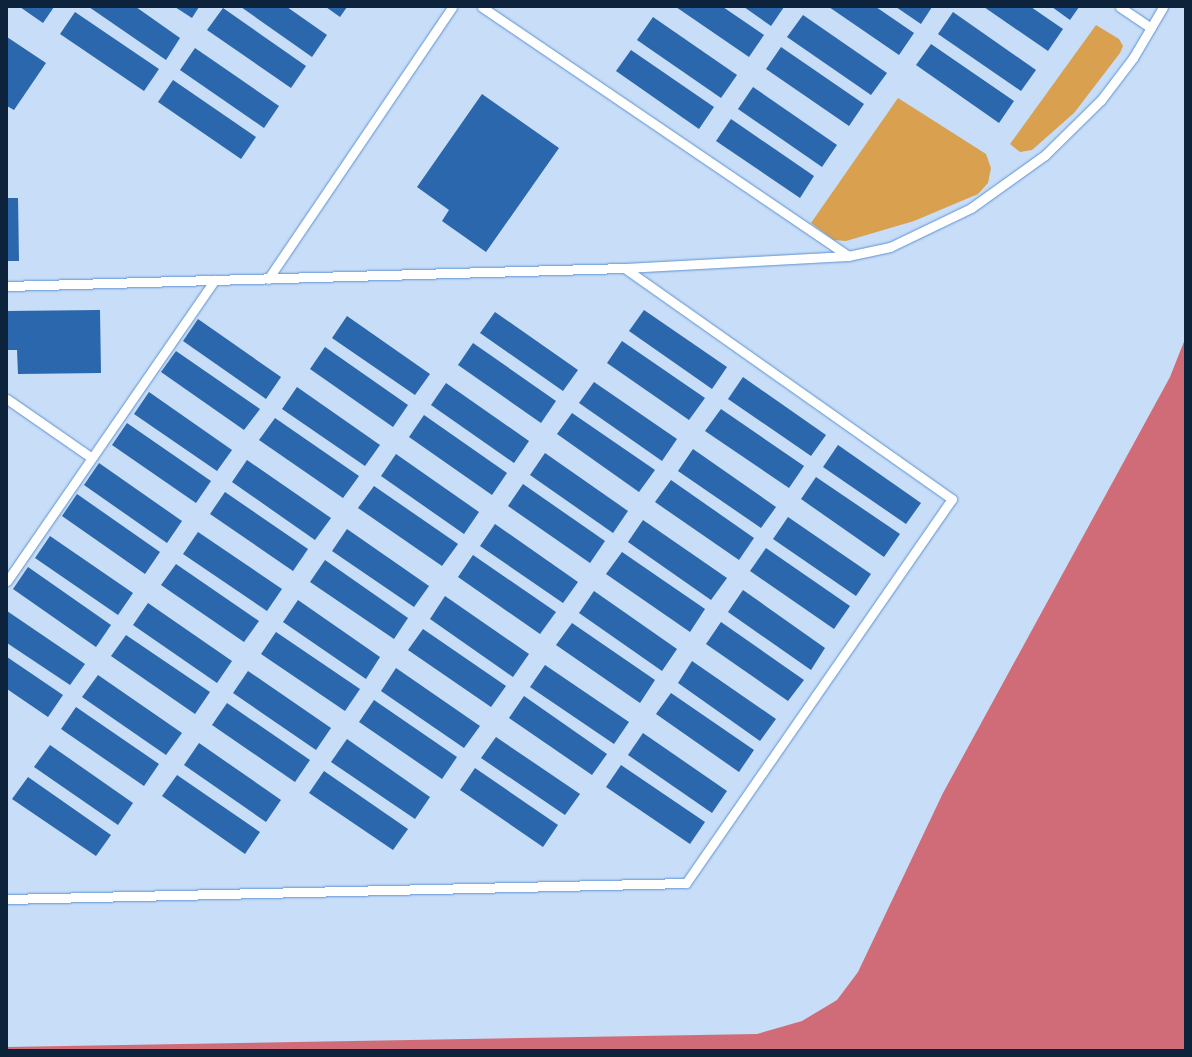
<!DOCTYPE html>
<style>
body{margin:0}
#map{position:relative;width:1192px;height:1057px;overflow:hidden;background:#c7ddf8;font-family:"Titillium Web",sans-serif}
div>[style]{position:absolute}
.green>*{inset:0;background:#d8a04f}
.water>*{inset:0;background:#d06c77}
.building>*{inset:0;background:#2a67ac}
.roads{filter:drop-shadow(0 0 1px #5e92d0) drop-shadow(0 0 1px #5e92d0)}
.lane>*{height:9px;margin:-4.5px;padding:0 4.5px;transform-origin:4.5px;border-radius:4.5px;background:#fff}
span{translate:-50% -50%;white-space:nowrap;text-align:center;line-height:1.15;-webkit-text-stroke:4px #c7ddf8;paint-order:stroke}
.frame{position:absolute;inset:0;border:8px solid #0d223b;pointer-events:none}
</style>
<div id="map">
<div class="green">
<i style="clip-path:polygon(1096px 25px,1119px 39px,1123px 46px,1120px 53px,1074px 113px,1032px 150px,1020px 152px,1010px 144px)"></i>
<i style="clip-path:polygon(898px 98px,986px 154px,991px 168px,988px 183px,978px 194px,914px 221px,846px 241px,834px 240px,811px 223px)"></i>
</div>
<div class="water">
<i style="clip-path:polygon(1185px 339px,1185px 1050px,7px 1050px,7px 1047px,757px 1034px,802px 1021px,837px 1000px,858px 972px,943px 793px,1170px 377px)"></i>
</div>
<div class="building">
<i style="clip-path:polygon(20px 7px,54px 7px,43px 23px)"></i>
<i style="clip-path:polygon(89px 7px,136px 7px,180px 38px,166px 60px)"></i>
<i style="clip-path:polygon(175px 7px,199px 7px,192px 18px)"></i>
<i style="clip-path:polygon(241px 7px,287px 7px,327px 35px,312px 57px)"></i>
<i style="clip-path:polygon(326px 7px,347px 7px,340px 17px)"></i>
<i style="clip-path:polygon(676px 7px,723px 7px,764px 35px,749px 57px)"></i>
<i style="clip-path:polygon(744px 7px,784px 7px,771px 26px)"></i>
<i style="clip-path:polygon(829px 7px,876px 7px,914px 33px,899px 55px)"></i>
<i style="clip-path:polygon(896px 7px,932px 7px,921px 24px)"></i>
<i style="clip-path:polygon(984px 7px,1031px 7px,1063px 29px,1048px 51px)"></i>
<i style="clip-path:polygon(1052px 7px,1079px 7px,1070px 20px)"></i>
<i style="clip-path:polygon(223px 8px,306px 66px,291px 88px,207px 30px)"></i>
<i style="clip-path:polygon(75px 12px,159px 69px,144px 91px,60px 34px)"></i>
<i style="clip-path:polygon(953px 12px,1036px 70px,1021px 91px,938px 34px)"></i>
<i style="clip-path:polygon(803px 15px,887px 73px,871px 95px,787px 37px)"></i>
<i style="clip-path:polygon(653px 17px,737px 75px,721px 98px,637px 40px)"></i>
<i style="clip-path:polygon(7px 37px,46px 63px,14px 110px,7px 106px)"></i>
<i style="clip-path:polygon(931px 44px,1014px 101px,999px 123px,916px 65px)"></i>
<i style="clip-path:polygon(781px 47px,864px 104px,849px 126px,766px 69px)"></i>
<i style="clip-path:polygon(195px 48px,279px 106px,264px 128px,180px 70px)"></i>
<i style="clip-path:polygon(631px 50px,714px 107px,699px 129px,616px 71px)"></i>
<i style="clip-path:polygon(173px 80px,256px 137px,241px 159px,158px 102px)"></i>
<i style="clip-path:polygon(753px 87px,837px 145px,822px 167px,738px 109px)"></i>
<i style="clip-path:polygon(482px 94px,559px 148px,486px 252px,442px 221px,449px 210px,417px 187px)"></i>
<i style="clip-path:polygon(731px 119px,814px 176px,800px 198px,716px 141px)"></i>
<i style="clip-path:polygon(7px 198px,18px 198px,19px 261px,7px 261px)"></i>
<i style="clip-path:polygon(100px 310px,101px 373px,18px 374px,17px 350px,7px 350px,7px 311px)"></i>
<i style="clip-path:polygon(644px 310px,727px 367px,712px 389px,629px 331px)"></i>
<i style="clip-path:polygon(495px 312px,578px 370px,563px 391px,480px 333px)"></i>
<i style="clip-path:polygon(347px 316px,430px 374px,415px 395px,332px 338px)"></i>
<i style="clip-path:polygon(198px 319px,281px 377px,266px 399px,183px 341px)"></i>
<i style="clip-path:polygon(622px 341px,705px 398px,689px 420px,607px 363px)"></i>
<i style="clip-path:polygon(473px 343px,556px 401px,541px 423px,458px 365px)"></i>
<i style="clip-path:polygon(325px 347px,408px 405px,393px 427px,310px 369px)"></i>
<i style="clip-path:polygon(176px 351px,260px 409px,244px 430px,161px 372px)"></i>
<i style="clip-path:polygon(743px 377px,826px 435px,811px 456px,728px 399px)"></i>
<i style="clip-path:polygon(594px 382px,677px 439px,662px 461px,579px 403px)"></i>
<i style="clip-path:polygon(446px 383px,529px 441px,514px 463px,431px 405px)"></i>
<i style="clip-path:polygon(297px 387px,380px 445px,365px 466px,282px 409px)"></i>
<i style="clip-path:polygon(149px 392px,232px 450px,217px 471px,134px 414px)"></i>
<i style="clip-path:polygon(721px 409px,804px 466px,789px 488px,705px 431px)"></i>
<i style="clip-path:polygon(572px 413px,655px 470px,639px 492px,557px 434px)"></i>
<i style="clip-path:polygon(424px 415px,507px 473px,492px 495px,409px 437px)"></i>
<i style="clip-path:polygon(275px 418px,359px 476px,343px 498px,259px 440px)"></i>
<i style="clip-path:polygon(127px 423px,211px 481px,196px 503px,112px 445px)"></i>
<i style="clip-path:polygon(838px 445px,921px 503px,906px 524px,823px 467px)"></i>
<i style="clip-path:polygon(693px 449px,776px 507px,761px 528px,678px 471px)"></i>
<i style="clip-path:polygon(545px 453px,628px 511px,613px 533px,530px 475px)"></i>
<i style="clip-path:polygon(396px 454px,479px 512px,464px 534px,381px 476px)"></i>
<i style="clip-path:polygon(247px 460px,331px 518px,315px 540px,232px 482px)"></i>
<i style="clip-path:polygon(99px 463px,182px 521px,167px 543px,84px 485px)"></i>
<i style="clip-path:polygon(816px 477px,900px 534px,884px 557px,801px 499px)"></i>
<i style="clip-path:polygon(671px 480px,754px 538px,739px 560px,655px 502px)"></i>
<i style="clip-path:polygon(523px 484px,605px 541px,590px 563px,508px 506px)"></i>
<i style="clip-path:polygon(374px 486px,458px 544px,442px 566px,358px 508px)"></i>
<i style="clip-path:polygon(225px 492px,308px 549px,293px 571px,210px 514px)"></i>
<i style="clip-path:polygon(77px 494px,160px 552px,145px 574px,62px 516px)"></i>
<i style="clip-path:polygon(788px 517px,871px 574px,856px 596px,773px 539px)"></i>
<i style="clip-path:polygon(643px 520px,727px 578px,711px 600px,628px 542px)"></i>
<i style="clip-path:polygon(495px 524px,578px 582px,563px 603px,480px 546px)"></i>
<i style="clip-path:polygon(347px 529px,429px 586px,414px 607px,332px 551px)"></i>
<i style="clip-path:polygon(198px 532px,282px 589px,267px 611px,183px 554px)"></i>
<i style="clip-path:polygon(50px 536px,133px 593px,118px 615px,35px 558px)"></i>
<i style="clip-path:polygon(766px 548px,850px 606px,834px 629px,750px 571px)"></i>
<i style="clip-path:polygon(622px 552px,705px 609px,690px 632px,606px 574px)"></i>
<i style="clip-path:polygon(473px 555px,556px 612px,540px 634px,458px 577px)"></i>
<i style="clip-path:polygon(325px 560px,408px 618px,394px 639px,310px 582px)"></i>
<i style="clip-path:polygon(176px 564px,259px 621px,244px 642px,161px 585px)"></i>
<i style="clip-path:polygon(28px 567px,111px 625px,96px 647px,13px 589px)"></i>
<i style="clip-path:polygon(743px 590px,825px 648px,811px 670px,728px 612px)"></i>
<i style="clip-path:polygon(594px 591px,677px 649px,662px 671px,579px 613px)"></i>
<i style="clip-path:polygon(445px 596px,529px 654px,513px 677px,430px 619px)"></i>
<i style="clip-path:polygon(298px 600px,380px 657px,366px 679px,283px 622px)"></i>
<i style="clip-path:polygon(148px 603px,232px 661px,217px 683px,133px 625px)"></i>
<i style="clip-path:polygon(7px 611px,85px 664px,70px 685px,7px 643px)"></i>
<i style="clip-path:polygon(721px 622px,804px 680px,788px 701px,706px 644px)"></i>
<i style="clip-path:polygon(572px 623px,655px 680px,640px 703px,556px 645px)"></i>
<i style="clip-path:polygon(423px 629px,506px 686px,491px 707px,408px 650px)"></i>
<i style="clip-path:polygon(276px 632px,360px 689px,345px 711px,261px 654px)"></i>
<i style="clip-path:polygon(126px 635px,210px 692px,195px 714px,111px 656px)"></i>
<i style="clip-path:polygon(7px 657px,63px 695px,48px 717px,7px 689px)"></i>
<i style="clip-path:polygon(692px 661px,776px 719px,760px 741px,678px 683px)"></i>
<i style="clip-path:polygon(545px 665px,629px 722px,614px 744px,530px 687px)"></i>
<i style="clip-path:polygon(396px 668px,480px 726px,464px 748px,381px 691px)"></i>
<i style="clip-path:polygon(248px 671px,331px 728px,316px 750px,233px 693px)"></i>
<i style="clip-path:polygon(98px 675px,182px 733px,166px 755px,82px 697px)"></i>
<i style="clip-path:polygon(671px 693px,754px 750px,739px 772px,656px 714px)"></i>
<i style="clip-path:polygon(524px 696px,607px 754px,592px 775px,509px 718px)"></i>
<i style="clip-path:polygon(374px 700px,457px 757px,442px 779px,359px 722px)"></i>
<i style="clip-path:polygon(227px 703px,310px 760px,295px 782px,212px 725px)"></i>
<i style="clip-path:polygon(76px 707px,159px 764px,144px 786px,61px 729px)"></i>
<i style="clip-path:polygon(643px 733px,727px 791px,712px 813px,628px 755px)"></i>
<i style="clip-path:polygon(496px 737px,580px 794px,565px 815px,481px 758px)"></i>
<i style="clip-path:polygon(347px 739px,430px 797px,415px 819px,331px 762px)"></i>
<i style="clip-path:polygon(199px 743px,281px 800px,266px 822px,184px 765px)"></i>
<i style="clip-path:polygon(50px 745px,133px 803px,118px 825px,34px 767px)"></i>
<i style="clip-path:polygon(621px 765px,705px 822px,690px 844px,606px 787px)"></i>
<i style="clip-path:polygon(475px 768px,558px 825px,543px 847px,460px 790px)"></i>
<i style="clip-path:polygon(324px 771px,408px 829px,393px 850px,309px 793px)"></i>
<i style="clip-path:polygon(177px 775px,260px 832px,245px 854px,162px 796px)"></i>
<i style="clip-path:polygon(28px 777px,111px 835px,96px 856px,12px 799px)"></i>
</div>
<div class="roads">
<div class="lane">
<i style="left:482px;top:7px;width:443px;rotate:34.2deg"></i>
<i style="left:1120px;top:7px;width:37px;rotate:34deg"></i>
<i style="left:268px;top:279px;width:328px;rotate:-55.9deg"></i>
<i style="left:7px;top:286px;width:618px;rotate:-1.67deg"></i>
<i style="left:625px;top:268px;width:223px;rotate:-3.1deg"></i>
<i style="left:848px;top:256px;width:43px;rotate:-12.1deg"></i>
<i style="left:890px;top:247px;width:90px;rotate:-25.7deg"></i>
<i style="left:971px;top:208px;width:91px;rotate:-35.6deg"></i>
<i style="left:1045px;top:155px;width:78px;rotate:-44.5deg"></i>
<i style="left:1101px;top:100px;width:53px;rotate:-52.7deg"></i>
<i style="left:1133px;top:58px;width:59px;rotate:-59.5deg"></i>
<i style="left:7px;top:399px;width:103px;rotate:34.8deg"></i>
<i style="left:7px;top:581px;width:366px;rotate:-55.4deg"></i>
<i style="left:7px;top:899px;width:679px;rotate:-1.35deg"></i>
<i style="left:686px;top:883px;width:467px;rotate:-55.3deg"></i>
<i style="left:952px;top:499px;width:400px;rotate:-144.8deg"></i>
</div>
</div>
<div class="frame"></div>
</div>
